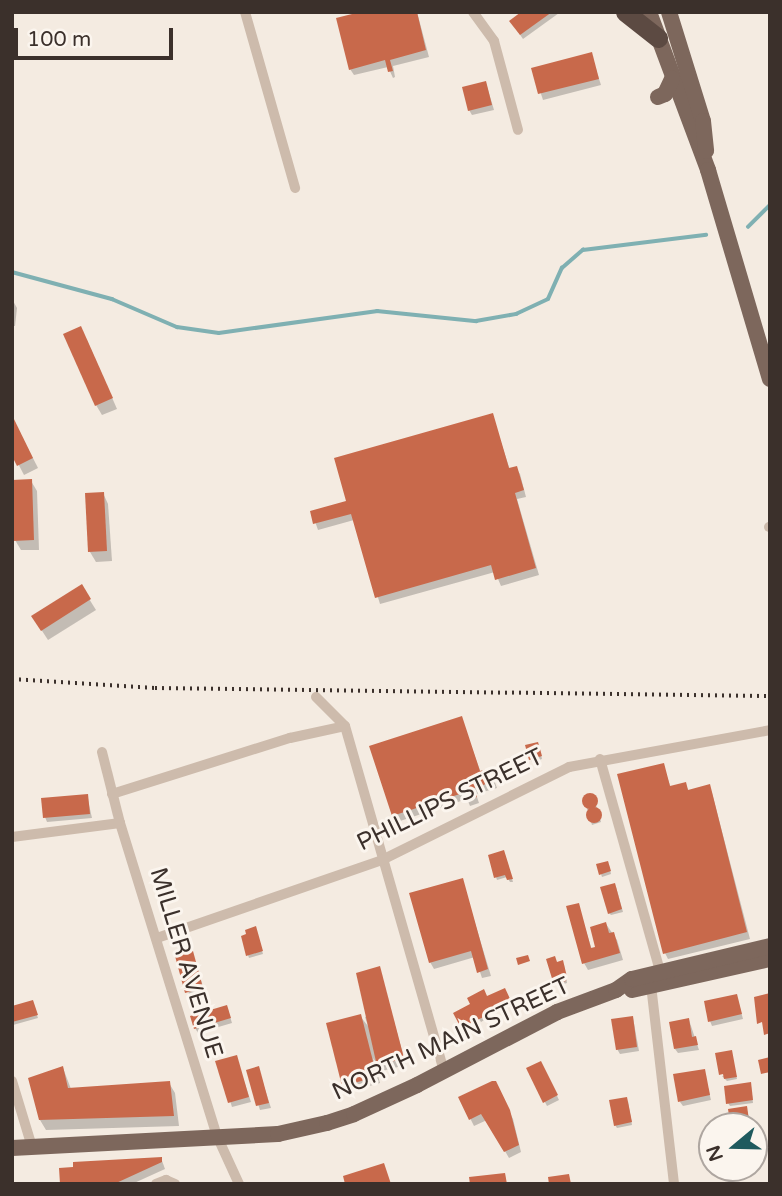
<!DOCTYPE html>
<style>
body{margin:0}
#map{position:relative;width:782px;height:1196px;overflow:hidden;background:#f4ebe1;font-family:"Varela Round",sans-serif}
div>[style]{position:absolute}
.shadow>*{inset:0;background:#0003}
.stream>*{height:3.5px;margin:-1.75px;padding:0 1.75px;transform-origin:1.75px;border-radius:1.75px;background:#7fb0b2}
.building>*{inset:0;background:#c8694b}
.round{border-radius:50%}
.minor>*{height:10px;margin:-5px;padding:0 5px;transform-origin:5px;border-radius:5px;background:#cdbbac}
.primary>*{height:16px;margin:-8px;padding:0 8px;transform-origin:8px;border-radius:8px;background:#7d675c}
.motorway>*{height:19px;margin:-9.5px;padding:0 9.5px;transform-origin:9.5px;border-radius:9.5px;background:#5c4a42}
.rail>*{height:3.5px;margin-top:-1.75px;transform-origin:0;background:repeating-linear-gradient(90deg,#3b302b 0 2px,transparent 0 7px)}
span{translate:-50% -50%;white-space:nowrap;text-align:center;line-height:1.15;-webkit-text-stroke:6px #fbf5ee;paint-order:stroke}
.street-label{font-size:24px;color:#3b302b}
.frame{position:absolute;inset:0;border:14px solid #3b302b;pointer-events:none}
.north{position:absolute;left:698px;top:1112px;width:70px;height:70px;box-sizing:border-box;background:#fbf5ee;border:2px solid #aea6a0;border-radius:50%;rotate:251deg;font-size:19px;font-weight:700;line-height:28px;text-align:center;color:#3b302b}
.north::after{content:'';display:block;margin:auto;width:24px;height:32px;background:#1f5a5e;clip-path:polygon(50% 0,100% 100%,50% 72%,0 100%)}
.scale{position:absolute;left:14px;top:28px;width:159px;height:32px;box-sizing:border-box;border:4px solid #3b302b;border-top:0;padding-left:9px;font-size:21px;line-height:24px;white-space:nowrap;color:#3b302b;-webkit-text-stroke:5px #fbf5ee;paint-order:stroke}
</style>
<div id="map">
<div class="shadow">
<i style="clip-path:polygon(367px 12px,417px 12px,429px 57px,393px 66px,395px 77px,393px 78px,388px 67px,354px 75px,350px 69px)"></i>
<i style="clip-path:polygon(524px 12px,559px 12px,559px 13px,523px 39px,514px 26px)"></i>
<i style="clip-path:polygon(591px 54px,601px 85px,543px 100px,533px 69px)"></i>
<i style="clip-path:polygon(486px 83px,494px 110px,472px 115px,469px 110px)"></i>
<i style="clip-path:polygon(12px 299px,17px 308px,15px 326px,12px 326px)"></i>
<i style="clip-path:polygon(86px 338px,117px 409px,102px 415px,96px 405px)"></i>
<i style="clip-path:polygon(492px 415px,510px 470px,516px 468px,520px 474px,526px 497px,517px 499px,539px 575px,501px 586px,495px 572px,380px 604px,354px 520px,318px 530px,312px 513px,348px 502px)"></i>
<i style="clip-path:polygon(12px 417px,38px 468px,24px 475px,12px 452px)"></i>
<i style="clip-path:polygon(31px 481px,37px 491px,39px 550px,21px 550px,15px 540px)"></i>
<i style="clip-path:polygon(103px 493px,108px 504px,112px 561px,96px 562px,90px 552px)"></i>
<i style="clip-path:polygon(81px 586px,96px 610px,48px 640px,33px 617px)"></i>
<i style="clip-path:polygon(461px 718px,481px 773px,493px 777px,497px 788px,476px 794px,479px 803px,470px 806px,467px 799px,397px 822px,393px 815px)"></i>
<i style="clip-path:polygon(539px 746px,542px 759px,532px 762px,531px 759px)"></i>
<i style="clip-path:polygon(663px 765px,671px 788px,685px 784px,689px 791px,709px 786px,712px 793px,750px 939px,668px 959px,665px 953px)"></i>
<i style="clip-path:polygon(593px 795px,601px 822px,592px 825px,584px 798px)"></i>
<i style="clip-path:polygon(87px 796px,92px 818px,47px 822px,45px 817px)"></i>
<i style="clip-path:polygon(505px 855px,513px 882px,510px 882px,507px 877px,497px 880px,496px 877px)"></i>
<i style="clip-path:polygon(609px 865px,611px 874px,602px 877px,601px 874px)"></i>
<i style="clip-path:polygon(462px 880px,491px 976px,482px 978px,475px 957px,434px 969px,430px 962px)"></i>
<i style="clip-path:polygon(616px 887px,623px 912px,611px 915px,609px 913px)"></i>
<i style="clip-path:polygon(578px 905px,592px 950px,598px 948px,606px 924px,617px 940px,623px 960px,588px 970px,584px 963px)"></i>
<i style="clip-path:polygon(256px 931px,263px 954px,249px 958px,248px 955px)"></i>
<i style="clip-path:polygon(177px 957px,194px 957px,205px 993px,190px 997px)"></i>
<i style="clip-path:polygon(557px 964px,564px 965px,567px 983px,557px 986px)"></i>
<i style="clip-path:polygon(379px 968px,406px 1065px,382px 1071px,373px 1058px,380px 1083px,348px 1092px,344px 1085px,360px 1016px,368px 1026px,365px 1017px,369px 1016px)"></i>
<i style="clip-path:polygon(504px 990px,511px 1004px,481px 1022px,475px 1012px,473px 1014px,477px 1021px,462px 1028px,455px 1014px)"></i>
<i style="clip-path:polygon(738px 1000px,743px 1019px,712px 1026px,710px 1021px)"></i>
<i style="clip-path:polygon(33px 1005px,38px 1018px,13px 1025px,12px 1008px)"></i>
<i style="clip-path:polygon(227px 1007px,232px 1023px,198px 1033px,195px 1028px)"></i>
<i style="clip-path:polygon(633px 1018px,639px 1051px,620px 1054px,617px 1049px)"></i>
<i style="clip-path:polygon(689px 1020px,699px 1050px,678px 1053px,675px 1049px)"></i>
<i style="clip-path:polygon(731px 1052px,737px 1079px,727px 1081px,722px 1076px,732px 1074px)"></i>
<i style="clip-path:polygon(236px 1057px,251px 1102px,232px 1107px,218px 1062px)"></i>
<i style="clip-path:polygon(541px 1063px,559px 1100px,547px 1106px,528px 1069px)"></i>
<i style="clip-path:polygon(63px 1068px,71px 1089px,169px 1083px,175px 1093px,179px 1126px,46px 1130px,40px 1120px)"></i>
<i style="clip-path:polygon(258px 1068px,271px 1108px,260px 1110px,248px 1071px)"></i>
<i style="clip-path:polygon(704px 1071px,711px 1100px,683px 1106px,680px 1102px)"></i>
<i style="clip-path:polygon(751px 1087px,753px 1103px,730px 1106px,728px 1103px)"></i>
<i style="clip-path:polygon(499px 1090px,513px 1119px,521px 1152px,509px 1158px,487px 1120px,474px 1126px,460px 1098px)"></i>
<i style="clip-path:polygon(628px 1101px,632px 1125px,617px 1128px,615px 1125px)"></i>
<i style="clip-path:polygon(747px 1110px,749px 1122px,733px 1124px,732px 1122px)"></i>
<i style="clip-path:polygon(712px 1148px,712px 1157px,707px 1158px,704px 1149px)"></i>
<i style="clip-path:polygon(161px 1158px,165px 1169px,132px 1184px,62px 1184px)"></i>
<i style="clip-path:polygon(716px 1168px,729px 1168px,730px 1170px,717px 1172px)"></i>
</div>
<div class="stream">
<i style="left:748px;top:227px;width:31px;rotate:-45deg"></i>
<i style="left:12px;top:272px;width:104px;rotate:15.1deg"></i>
<i style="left:112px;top:299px;width:71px;rotate:23.3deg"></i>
<i style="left:177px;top:327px;width:42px;rotate:8.1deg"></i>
<i style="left:219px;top:333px;width:160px;rotate:-7.9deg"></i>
<i style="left:377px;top:311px;width:100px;rotate:5.8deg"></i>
<i style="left:476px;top:321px;width:41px;rotate:-9.9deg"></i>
<i style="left:516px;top:314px;width:35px;rotate:-25deg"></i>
<i style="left:548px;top:299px;width:34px;rotate:-66deg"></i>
<i style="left:562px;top:268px;width:28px;rotate:-41deg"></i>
<i style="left:583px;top:250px;width:124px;rotate:-7deg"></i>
</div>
<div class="building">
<i style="clip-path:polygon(360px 12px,417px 12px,426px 50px,390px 60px,393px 71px,388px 72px,385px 60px,349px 70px,336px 18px)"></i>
<i style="clip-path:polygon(521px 12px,552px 12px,520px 35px,509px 21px)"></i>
<i style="clip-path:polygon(592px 52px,599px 79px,538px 94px,531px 68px)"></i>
<i style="clip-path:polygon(486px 81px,492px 105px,468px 111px,462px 87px)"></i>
<i style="clip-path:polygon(81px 326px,113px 398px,95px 406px,63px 334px)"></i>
<i style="clip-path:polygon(493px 413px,509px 468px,517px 466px,524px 490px,515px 493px,536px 568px,495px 580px,491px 565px,375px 598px,351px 514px,313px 524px,310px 511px,346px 501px,334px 458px)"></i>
<i style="clip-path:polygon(12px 415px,33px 458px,17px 466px,12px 456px)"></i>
<i style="clip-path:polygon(32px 479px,34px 540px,13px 541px,12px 480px)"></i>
<i style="clip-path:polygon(104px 492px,107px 551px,88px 552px,85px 493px)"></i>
<i style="clip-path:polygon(82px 584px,91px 599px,41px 631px,31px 616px)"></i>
<i style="clip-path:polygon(462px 716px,480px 771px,490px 768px,495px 781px,474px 788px,477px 797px,465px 801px,463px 793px,392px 816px,369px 746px)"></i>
<i style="clip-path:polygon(538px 742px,542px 756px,529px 760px,525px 745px)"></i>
<i style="clip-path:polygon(664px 763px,670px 786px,686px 782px,688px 790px,710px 784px,747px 932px,663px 954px,617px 774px)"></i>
<i class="round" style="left:582px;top:793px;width:16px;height:16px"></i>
<i style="clip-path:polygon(88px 794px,90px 814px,43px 818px,41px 798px)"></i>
<i class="round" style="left:586px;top:807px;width:16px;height:16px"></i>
<i style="clip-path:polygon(504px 850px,513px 879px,507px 880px,505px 875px,494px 878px,488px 855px)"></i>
<i style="clip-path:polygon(608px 861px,611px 871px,599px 875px,596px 864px)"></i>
<i style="clip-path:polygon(463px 878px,488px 969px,477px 973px,471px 951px,429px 963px,409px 893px)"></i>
<i style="clip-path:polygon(615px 883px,622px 909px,608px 914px,600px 887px)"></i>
<i style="clip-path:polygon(579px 903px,591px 948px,595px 947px,590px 927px,606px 922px,609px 933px,614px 932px,620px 953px,582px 964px,566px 906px)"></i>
<i style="clip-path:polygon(256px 926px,263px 951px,246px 956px,241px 936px,246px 934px,245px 930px)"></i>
<i style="clip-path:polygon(193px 951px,203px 988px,185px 993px,175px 956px)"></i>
<i style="clip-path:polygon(528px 955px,530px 961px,518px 965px,516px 958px)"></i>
<i style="clip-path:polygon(555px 956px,557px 962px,563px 960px,567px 977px,566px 981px,554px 985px,546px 959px)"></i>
<i style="clip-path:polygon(380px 966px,404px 1058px,377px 1066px,356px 973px)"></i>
<i style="clip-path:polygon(505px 988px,512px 1003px,461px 1028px,453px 1013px,470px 1004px,467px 998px,484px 989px,487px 996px)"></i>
<i style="clip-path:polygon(770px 993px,770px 1033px,764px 1035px,762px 1022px,757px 1024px,754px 997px)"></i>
<i style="clip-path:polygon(737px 994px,742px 1014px,708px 1022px,704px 1001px)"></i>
<i style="clip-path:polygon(33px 1000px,38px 1015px,12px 1022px,12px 1006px)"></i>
<i style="clip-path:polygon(227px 1005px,231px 1018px,194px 1029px,190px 1016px)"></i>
<i style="clip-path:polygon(361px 1014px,377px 1077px,342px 1086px,326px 1023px)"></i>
<i style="clip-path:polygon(633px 1016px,637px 1047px,616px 1050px,611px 1019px)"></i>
<i style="clip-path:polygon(689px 1018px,692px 1037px,696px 1036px,698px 1045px,674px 1049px,669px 1022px)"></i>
<i style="clip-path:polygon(732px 1050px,737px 1077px,724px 1079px,723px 1074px,719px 1075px,715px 1053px)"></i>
<i style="clip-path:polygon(237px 1055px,249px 1097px,228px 1103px,215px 1061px)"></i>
<i style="clip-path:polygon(770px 1057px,770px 1072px,761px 1074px,758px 1060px)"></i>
<i style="clip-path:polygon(541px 1061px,558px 1095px,543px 1103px,526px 1068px)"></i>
<i style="clip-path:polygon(63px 1066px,68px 1088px,170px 1081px,174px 1116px,39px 1120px,28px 1078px)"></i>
<i style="clip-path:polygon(259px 1066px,269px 1103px,256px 1106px,246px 1070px)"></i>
<i style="clip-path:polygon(705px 1069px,710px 1095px,678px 1102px,673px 1074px)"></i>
<i style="clip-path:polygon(492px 1081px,496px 1081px,510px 1110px,519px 1145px,504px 1152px,481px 1114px,469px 1120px,458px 1097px)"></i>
<i style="clip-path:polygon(751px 1082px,753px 1100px,726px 1104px,724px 1086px)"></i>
<i style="clip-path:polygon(627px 1097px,632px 1122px,614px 1126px,609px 1100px)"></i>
<i style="clip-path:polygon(747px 1106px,749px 1120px,730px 1122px,728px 1109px)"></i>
<i style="clip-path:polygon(162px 1157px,162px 1162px,114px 1184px,60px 1184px,59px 1168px,73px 1167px,73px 1162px)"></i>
<i style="clip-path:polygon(384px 1163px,391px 1184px,345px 1184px,343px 1176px)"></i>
<i style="clip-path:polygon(505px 1173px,507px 1184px,470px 1184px,469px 1177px)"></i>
<i style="clip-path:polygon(569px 1174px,571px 1184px,549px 1184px,548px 1177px)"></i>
</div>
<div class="minor">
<i style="left:245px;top:12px;width:183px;rotate:74.1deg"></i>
<i style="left:473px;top:12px;width:36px;rotate:54deg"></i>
<i style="left:494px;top:41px;width:92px;rotate:74.9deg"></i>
<i style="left:769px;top:527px;width:1px"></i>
<i style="left:316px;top:697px;width:41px;rotate:45deg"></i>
<i style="left:345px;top:726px;width:359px;rotate:74deg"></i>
<i style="left:102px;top:752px;width:73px;rotate:75.8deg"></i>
<i style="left:120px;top:823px;width:328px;rotate:72.8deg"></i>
<i style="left:217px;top:1136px;width:53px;rotate:65.4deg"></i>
<i style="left:600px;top:759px;width:220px;rotate:74.2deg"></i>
<i style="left:112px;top:794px;width:187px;rotate:-17.5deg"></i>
<i style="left:290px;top:738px;width:56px;rotate:-12.3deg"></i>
<i style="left:12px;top:837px;width:109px;rotate:-7.4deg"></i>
<i style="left:157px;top:938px;width:238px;rotate:-19.1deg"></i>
<i style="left:382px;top:860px;width:209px;rotate:-26.4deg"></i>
<i style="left:569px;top:767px;width:204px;rotate:-10.4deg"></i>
<i style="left:651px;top:985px;width:200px;rotate:83.4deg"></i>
<i style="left:12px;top:1081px;width:69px;rotate:73.1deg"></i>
<i style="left:156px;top:1184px;width:11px;rotate:-22deg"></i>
<i style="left:166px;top:1180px;width:10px;rotate:24deg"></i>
</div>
<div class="primary">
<i style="left:649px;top:12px;width:169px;rotate:69.5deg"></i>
<i style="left:708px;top:170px;width:218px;rotate:73.5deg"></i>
<i style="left:669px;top:12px;width:114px;rotate:72.7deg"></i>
<i style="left:703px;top:121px;width:30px;rotate:84deg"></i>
<i style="left:658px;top:97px;width:8px;rotate:-23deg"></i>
<i style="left:665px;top:94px;width:17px;rotate:-65deg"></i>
<i style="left:632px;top:990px;width:141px;rotate:-12.7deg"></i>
<i style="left:12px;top:1148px;width:266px;rotate:-3deg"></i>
<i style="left:278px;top:1134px;width:50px;rotate:-12.7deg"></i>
<i style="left:327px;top:1123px;width:28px;rotate:-18deg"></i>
<i style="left:354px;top:1114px;width:69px;rotate:-24.7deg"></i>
<i style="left:417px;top:1085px;width:158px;rotate:-27.5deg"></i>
<i style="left:557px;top:1012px;width:63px;rotate:-20.4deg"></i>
<i style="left:616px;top:990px;width:19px;rotate:-35deg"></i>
<i style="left:632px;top:979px;width:142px;rotate:-13.4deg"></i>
</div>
<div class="motorway">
<i style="left:625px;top:12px;width:42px;rotate:38.2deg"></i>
</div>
<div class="rail">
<i style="left:12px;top:679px;width:143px;rotate:3.6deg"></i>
<i style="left:155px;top:688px;width:615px;rotate:0.75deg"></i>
</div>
<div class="street-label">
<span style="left:450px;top:800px;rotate:-26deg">PHILLIPS STREET</span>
<span style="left:186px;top:963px;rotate:73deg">MILLER AVENUE</span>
<span style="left:451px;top:1039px;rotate:-25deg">NORTH MAIN STREET</span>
</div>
<div class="frame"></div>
<div class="north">N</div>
<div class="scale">100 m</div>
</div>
